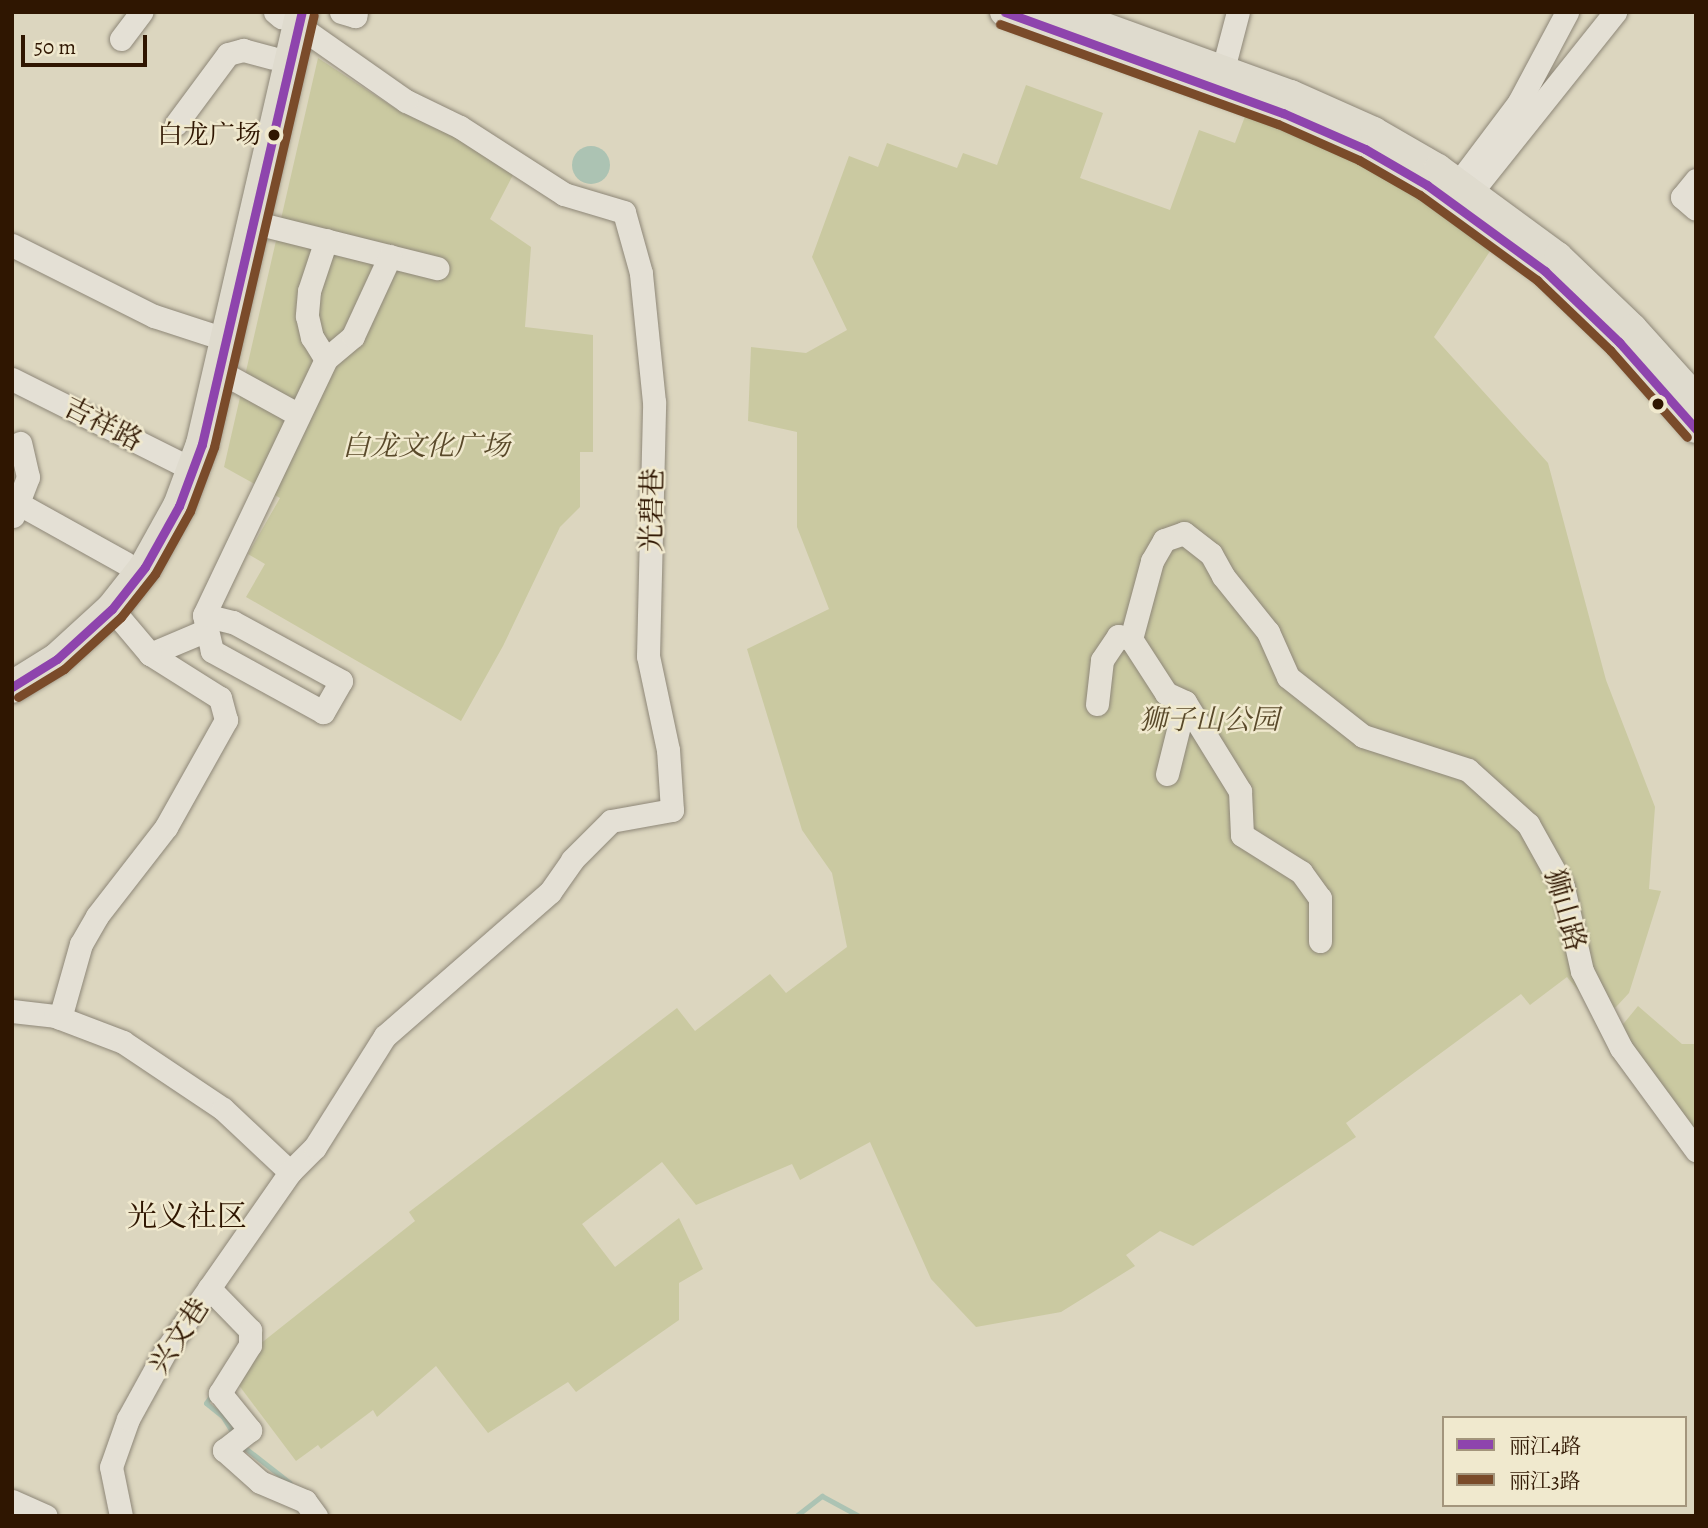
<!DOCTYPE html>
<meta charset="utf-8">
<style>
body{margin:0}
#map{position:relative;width:1708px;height:1528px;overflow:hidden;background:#dcd6bf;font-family:Alegreya,"Noto Serif SC",serif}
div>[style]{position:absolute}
.green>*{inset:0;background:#cac9a1}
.water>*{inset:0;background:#acc3b3}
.round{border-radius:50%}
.stream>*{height:5px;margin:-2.5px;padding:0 2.5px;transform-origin:2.5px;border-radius:2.5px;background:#acc3b3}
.roads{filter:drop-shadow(0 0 2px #8e8778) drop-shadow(0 0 2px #8e8778)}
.minor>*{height:23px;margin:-11.5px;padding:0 11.5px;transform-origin:11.5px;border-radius:11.5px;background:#e4e0d5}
.major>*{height:28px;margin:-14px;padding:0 14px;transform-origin:14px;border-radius:14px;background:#dfdbce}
.highway>*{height:32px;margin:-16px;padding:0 16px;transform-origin:16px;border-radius:16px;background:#dfdbce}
.bus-1>*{height:9px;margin:-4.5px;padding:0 4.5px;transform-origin:4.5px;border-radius:4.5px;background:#8e44ad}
.bus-2>*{height:9px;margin:-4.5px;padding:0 4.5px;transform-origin:4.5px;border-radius:4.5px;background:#7a4b2a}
.dots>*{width:19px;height:19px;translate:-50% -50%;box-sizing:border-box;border:4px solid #f0e9ce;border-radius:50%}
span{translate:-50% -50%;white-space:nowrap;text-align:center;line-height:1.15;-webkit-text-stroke:5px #f0e9ce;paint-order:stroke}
.bus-label{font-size:26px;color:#2f1601}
.right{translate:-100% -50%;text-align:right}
.street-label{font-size:28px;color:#2f1601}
.park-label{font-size:28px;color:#59492a;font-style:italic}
.neighbourhood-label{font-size:30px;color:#2f1601}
.frame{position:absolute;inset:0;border:14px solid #2f1601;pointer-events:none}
.legend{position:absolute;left:1442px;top:1416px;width:245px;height:91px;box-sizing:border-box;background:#f0e9ce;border:2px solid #a3957c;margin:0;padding:9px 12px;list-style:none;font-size:21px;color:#2f1601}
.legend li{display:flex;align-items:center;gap:14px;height:35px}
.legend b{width:35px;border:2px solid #a3957c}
.scale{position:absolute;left:21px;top:35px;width:126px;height:32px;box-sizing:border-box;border:4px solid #2f1601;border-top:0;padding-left:9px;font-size:21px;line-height:24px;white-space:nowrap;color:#2f1601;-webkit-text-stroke:5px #f0e9ce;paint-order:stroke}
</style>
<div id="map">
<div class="green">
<i style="clip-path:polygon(318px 58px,396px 109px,472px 143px,514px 173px,490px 219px,531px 247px,525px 327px,593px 335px,593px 452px,580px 452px,580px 507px,560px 527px,503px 646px,461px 721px,246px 597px,265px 564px,248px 554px,280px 498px,224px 467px)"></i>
<i style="clip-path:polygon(1026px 85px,1103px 113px,1080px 178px,1170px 210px,1199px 130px,1235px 143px,1247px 111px,1368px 161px,1494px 245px,1434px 337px,1548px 463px,1606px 680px,1655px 807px,1649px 889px,1661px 891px,1629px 993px,1616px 1007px,1599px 1015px,1567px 977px,1530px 1005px,1521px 994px,1346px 1123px,1356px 1137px,1193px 1246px,1160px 1231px,1126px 1255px,1135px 1266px,1061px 1312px,976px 1327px,931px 1279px,870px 1142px,800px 1180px,792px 1164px,696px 1205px,662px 1162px,582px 1224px,615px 1267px,679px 1218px,703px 1269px,679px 1283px,679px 1320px,576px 1392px,568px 1382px,488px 1433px,436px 1366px,377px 1417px,373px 1410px,321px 1449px,318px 1445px,296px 1461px,238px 1384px,255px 1348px,415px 1221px,409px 1212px,677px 1008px,695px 1031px,770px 974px,786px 993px,847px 947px,832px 873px,802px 830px,747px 649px,829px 609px,797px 527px,797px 432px,748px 421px,751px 347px,806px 353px,847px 330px,812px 257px,849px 156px,878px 167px,887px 143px,957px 168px,963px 153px,997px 165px)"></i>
<i style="clip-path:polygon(1638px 1006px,1682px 1044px,1696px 1044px,1696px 1134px,1620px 1028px)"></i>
</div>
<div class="water">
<i class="round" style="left:572px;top:146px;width:38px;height:38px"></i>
</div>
<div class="stream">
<i style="left:213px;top:1393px;width:12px;rotate:125deg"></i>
<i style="left:206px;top:1403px;width:22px;rotate:39deg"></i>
<i style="left:223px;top:1417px;width:22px;rotate:58deg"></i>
<i style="left:240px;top:1444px;width:63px;rotate:38deg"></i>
<i style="left:796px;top:1516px;width:33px;rotate:-38deg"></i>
<i style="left:822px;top:1496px;width:42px;rotate:28.4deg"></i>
</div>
<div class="roads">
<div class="minor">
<i style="left:275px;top:12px;width:8px;rotate:40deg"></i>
<i style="left:341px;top:12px;width:15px;rotate:16deg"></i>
<i style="left:355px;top:16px;width:4px;rotate:-76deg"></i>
<i style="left:121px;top:39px;width:34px;rotate:-53deg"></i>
<i style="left:1223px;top:69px;width:59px;rotate:-75.3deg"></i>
<i style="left:176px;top:124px;width:87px;rotate:-53.4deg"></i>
<i style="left:228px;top:54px;width:16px;rotate:-15deg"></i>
<i style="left:243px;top:50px;width:30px;rotate:15deg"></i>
<i style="left:1696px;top:180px;width:22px;rotate:129deg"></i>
<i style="left:1682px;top:197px;width:18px;rotate:41deg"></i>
<i style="left:1459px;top:182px;width:100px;rotate:-53.1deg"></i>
<i style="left:1519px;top:102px;width:102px;rotate:-61.9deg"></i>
<i style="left:1473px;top:190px;width:228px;rotate:-51.4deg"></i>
<i style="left:256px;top:223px;width:187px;rotate:14deg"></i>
<i style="left:326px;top:240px;width:54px;rotate:108.4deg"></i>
<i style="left:309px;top:291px;width:25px;rotate:95deg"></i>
<i style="left:307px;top:316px;width:22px;rotate:77deg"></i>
<i style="left:312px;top:337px;width:26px;rotate:58deg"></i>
<i style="left:12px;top:245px;width:159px;rotate:26.6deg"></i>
<i style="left:154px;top:316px;width:58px;rotate:18.1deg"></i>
<i style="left:219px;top:371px;width:91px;rotate:28.8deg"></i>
<i style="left:12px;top:379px;width:203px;rotate:26.6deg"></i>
<i style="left:21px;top:505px;width:119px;rotate:29.1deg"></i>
<i style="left:13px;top:516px;width:42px;rotate:-69deg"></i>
<i style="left:28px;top:477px;width:35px;rotate:-103deg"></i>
<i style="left:204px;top:615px;width:30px;rotate:14deg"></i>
<i style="left:233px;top:622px;width:123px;rotate:28.6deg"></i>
<i style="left:341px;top:681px;width:36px;rotate:120deg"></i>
<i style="left:323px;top:712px;width:127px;rotate:-151.2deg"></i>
<i style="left:212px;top:651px;width:22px;rotate:-103deg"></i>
<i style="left:150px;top:654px;width:62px;rotate:-22.8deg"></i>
<i style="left:207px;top:630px;width:15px;rotate:-101deg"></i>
<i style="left:204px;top:615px;width:284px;rotate:-64.5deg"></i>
<i style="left:326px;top:359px;width:35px;rotate:-40deg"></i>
<i style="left:353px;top:336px;width:88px;rotate:-65.2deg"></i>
<i style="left:1185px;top:702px;width:105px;rotate:58.3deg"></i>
<i style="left:1240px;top:791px;width:44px;rotate:87.4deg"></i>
<i style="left:1242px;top:835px;width:70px;rotate:32.1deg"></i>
<i style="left:1301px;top:872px;width:32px;rotate:54deg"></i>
<i style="left:1320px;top:898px;width:43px;rotate:90deg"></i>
<i style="left:1097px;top:704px;width:44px;rotate:-83.5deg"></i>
<i style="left:1102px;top:660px;width:29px;rotate:-56deg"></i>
<i style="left:1118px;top:636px;width:13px;rotate:13deg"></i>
<i style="left:1167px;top:774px;width:74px;rotate:-76deg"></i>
<i style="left:1185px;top:702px;width:21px;rotate:-155deg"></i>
<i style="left:1166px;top:693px;width:64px;rotate:-122.9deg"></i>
<i style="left:1131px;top:639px;width:81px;rotate:-74.9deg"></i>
<i style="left:1152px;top:561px;width:24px;rotate:-60deg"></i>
<i style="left:1164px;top:540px;width:21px;rotate:-19deg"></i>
<i style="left:1184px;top:533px;width:34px;rotate:38deg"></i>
<i style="left:1211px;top:554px;width:25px;rotate:61deg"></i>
<i style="left:1223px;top:576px;width:72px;rotate:51.2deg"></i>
<i style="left:1268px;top:632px;width:49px;rotate:66deg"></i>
<i style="left:1288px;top:677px;width:95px;rotate:38.2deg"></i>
<i style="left:1363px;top:736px;width:110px;rotate:17.9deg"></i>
<i style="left:1468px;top:770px;width:81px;rotate:42deg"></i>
<i style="left:1528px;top:824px;width:72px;rotate:60.9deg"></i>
<i style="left:1563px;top:887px;width:86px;rotate:77.3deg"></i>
<i style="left:1582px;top:971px;width:86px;rotate:63.1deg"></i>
<i style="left:1621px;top:1048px;width:127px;rotate:53.7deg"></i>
<i style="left:12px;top:1011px;width:43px;rotate:6.6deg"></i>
<i style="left:55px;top:1016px;width:73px;rotate:20.9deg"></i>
<i style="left:123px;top:1042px;width:120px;rotate:33.8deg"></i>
<i style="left:223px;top:1109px;width:92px;rotate:43.2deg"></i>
<i style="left:60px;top:1018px;width:77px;rotate:-74.2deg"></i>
<i style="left:81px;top:944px;width:32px;rotate:-60deg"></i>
<i style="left:97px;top:916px;width:113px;rotate:-52.2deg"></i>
<i style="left:166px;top:827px;width:123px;rotate:-60.7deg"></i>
<i style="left:226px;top:720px;width:23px;rotate:-105deg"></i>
<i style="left:220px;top:698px;width:83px;rotate:-147.8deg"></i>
<i style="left:150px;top:654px;width:59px;rotate:-130.2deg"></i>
<i style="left:209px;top:1288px;width:59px;rotate:45.7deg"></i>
<i style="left:250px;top:1330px;width:15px;rotate:90deg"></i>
<i style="left:250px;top:1345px;width:57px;rotate:122deg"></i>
<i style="left:220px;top:1393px;width:48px;rotate:51deg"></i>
<i style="left:250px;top:1430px;width:33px;rotate:142deg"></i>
<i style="left:224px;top:1450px;width:48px;rotate:41.6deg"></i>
<i style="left:260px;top:1482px;width:49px;rotate:22.9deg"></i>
<i style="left:305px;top:1501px;width:19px;rotate:54deg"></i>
<i style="left:12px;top:1501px;width:37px;rotate:24deg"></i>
<i style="left:121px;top:1516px;width:50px;rotate:-101.5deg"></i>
<i style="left:111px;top:1467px;width:51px;rotate:-70.5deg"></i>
<i style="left:128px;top:1419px;width:79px;rotate:-61.2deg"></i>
<i style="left:166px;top:1350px;width:217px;rotate:-55.1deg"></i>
<i style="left:290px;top:1172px;width:35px;rotate:-45deg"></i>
<i style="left:315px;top:1147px;width:131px;rotate:-57.8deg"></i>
<i style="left:385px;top:1036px;width:219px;rotate:-41.1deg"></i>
<i style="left:550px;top:892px;width:39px;rotate:-55deg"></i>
<i style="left:572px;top:860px;width:55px;rotate:-45deg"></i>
<i style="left:611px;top:821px;width:62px;rotate:-10.2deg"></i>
<i style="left:672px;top:810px;width:60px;rotate:-93.8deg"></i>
<i style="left:668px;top:750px;width:96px;rotate:-102deg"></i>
<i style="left:648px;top:656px;width:254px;rotate:-88.6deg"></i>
<i style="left:654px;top:402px;width:130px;rotate:-95.8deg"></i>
<i style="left:641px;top:273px;width:63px;rotate:-105.6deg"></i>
<i style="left:624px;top:212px;width:63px;rotate:-163.3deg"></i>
<i style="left:564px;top:194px;width:124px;rotate:-147.2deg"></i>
<i style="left:460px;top:127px;width:60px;rotate:-154.3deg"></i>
<i style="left:406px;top:101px;width:131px;rotate:-145deg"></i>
</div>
<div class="major">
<i style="left:1004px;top:12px;width:297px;rotate:19.9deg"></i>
<i style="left:1283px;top:113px;width:90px;rotate:23.7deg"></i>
<i style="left:1365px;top:149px;width:72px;rotate:30.1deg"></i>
<i style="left:1427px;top:185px;width:146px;rotate:36.1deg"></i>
<i style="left:1545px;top:271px;width:103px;rotate:43.8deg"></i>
<i style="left:1619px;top:342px;width:116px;rotate:48.5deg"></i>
<i style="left:1064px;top:12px;width:241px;rotate:19.9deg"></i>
<i style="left:1291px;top:94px;width:91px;rotate:24deg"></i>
<i style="left:1374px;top:131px;width:74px;rotate:30deg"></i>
<i style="left:1438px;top:168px;width:149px;rotate:36.3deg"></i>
<i style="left:1558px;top:256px;width:104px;rotate:43.8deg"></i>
<i style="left:1633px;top:328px;width:94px;rotate:48deg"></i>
</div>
<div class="highway">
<i style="left:12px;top:687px;width:53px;rotate:-31.9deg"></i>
<i style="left:57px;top:659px;width:74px;rotate:-42.3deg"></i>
<i style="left:112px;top:609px;width:53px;rotate:-51.8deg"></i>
<i style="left:145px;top:567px;width:70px;rotate:-60.9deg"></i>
<i style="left:179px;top:506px;width:66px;rotate:-69.6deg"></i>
<i style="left:202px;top:444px;width:443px;rotate:-77deg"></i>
</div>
</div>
<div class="bus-1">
<i style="left:1005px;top:12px;width:296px;rotate:20deg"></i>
<i style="left:1283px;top:113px;width:90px;rotate:23.7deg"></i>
<i style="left:1365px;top:149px;width:72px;rotate:30.1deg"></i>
<i style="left:1427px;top:185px;width:146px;rotate:36.1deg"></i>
<i style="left:1545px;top:271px;width:103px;rotate:43.8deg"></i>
<i style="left:1619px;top:342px;width:116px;rotate:48.5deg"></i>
<i style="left:12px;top:687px;width:53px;rotate:-31.9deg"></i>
<i style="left:57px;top:659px;width:74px;rotate:-42.3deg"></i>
<i style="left:112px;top:609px;width:53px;rotate:-51.8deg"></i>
<i style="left:145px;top:567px;width:70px;rotate:-60.9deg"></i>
<i style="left:179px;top:506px;width:66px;rotate:-69.6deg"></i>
<i style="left:202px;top:444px;width:443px;rotate:-77deg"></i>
</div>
<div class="bus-2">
<i style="left:1000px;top:24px;width:295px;rotate:19.8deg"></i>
<i style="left:1278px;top:124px;width:89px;rotate:24deg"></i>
<i style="left:1359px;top:160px;width:70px;rotate:29.8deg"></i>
<i style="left:1420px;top:195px;width:145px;rotate:36deg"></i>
<i style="left:1537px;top:280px;width:101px;rotate:43.8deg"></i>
<i style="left:1610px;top:350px;width:116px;rotate:48.5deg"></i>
<i style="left:18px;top:697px;width:54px;rotate:-31.3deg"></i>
<i style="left:64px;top:669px;width:77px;rotate:-42.4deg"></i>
<i style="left:121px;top:617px;width:55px;rotate:-51.7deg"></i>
<i style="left:155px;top:574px;width:72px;rotate:-60.9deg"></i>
<i style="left:190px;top:511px;width:68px;rotate:-69.4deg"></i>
<i style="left:214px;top:447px;width:443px;rotate:-77deg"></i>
</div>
<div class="dots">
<i style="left:274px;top:135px;background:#2f1601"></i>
<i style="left:1658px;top:404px;background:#2f1601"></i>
</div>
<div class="bus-label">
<span class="right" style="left:261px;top:135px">白龙广场</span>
</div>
<div class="street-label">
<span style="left:103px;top:424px;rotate:27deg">吉祥路</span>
<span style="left:652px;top:510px;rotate:-89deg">光碧巷</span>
<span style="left:1565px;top:910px;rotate:74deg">狮山路</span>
<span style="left:179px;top:1336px;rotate:-57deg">兴文巷</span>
</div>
<div class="park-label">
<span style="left:426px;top:446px">白龙文化广场</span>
<span style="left:1209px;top:720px">狮子山公园</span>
</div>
<div class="neighbourhood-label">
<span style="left:187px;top:1216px">光义社区</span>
</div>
<div class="frame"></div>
<ul class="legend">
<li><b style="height:9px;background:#8e44ad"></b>丽江4路</li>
<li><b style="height:9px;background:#7a4b2a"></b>丽江3路</li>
</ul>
<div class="scale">50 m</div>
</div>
